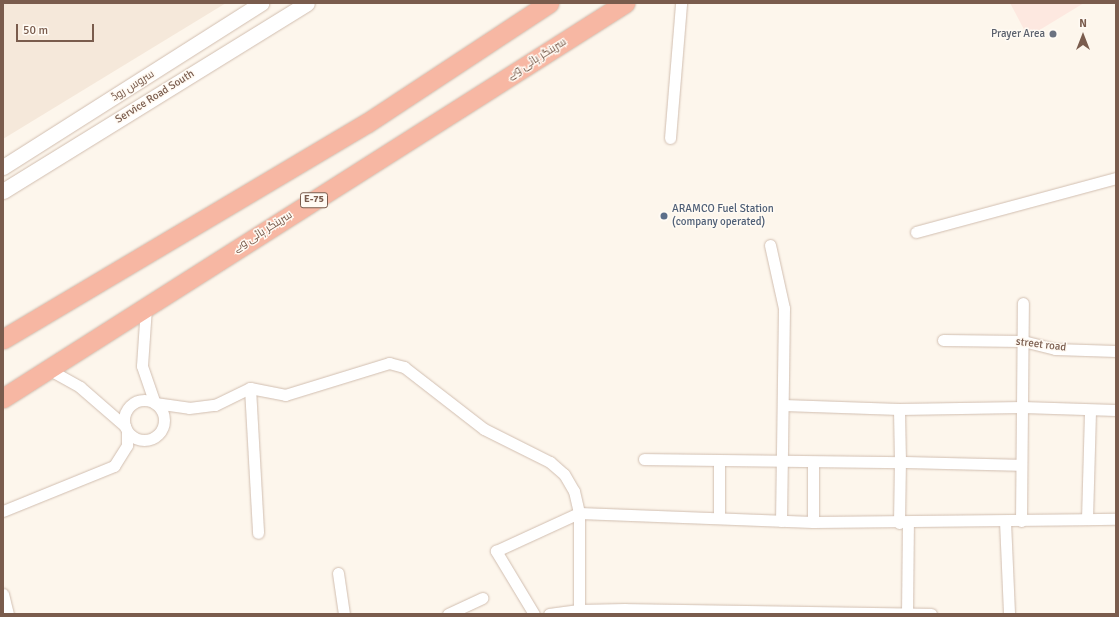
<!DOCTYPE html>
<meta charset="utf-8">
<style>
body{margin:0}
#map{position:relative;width:1119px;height:617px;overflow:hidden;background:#fdf6ec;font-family:Signika,Cairo,sans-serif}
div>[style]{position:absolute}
.residential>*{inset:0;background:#f5e8da}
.commercial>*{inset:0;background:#fde8e0}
.roads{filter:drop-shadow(0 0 1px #d1beb0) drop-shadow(0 0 1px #d1beb0)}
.street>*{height:11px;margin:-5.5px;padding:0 5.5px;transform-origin:5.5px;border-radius:5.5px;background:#fff}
.street>.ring{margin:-5.5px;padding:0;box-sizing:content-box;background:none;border:11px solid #fff;border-radius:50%}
.secondary>*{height:15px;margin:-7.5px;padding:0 7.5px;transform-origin:7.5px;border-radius:7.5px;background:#fff}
.highway>*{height:19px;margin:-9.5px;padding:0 9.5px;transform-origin:9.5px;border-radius:9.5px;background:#f7b7a3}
.dots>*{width:11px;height:11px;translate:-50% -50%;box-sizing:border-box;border:2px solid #fffaf3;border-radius:50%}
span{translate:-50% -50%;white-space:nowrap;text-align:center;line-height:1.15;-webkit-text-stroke:3px #fffaf3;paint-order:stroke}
.shield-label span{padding:1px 3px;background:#fffaf3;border:1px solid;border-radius:3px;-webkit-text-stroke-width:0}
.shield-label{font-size:10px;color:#7a5c4d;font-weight:700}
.worship-label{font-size:11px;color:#5b616d}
.right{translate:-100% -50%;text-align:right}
.street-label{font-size:11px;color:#7a5c4d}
.service-label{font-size:11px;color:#4e5e75}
.left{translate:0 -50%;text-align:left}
.frame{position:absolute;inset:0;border:4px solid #7a5c4d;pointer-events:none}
.north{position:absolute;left:1063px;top:16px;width:40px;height:40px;-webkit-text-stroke:3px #fffaf3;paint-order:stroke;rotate:0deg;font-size:11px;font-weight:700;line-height:16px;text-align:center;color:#7a5c4d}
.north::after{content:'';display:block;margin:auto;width:14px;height:18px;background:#7a5c4d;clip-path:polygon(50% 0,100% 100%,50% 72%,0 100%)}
.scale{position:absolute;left:16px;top:24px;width:78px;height:18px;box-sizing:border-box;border:2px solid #7a5c4d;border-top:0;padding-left:5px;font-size:12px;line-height:14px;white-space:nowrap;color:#7a5c4d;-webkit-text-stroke:3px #fffaf3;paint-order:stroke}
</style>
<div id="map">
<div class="residential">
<i style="clip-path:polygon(3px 3px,226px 3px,3px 139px)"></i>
</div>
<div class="commercial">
<i style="clip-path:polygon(1010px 3px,1084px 3px,1028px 37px)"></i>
</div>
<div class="roads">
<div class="street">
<i style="left:670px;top:138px;width:135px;rotate:-85.3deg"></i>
<i style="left:916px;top:232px;width:207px;rotate:-15.1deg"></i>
<i style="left:770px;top:245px;width:65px;rotate:77.5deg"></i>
<i style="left:784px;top:308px;width:213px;rotate:90.8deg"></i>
<i style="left:146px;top:307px;width:59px;rotate:93.9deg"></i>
<i style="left:142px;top:366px;width:39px;rotate:71deg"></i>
<i style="left:155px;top:403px;width:34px;rotate:8deg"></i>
<i style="left:189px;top:408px;width:26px;rotate:-7deg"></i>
<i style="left:215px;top:405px;width:39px;rotate:-26deg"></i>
<i style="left:250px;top:388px;width:36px;rotate:11deg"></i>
<i style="left:285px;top:395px;width:109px;rotate:-17.1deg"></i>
<i style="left:389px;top:363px;width:16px;rotate:15deg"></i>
<i style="left:404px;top:367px;width:101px;rotate:37.8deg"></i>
<i style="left:484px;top:429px;width:74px;rotate:26.6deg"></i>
<i style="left:550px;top:462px;width:18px;rotate:41deg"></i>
<i style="left:564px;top:474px;width:20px;rotate:60deg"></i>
<i style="left:574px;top:491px;width:23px;rotate:77deg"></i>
<i style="left:579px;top:513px;width:97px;rotate:90deg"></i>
<i style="left:943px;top:340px;width:80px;rotate:0.7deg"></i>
<i style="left:1023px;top:341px;width:33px;rotate:14deg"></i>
<i style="left:1055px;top:349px;width:61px;rotate:1.9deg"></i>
<i style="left:48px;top:369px;width:37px;rotate:29deg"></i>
<i style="left:80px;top:387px;width:60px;rotate:40.9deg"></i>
<i style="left:250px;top:388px;width:145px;rotate:86.8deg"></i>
<i class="ring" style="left:124px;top:400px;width:29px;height:29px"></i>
<i style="left:783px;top:405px;width:116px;rotate:2deg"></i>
<i style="left:899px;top:409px;width:123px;rotate:-0.9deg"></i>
<i style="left:1022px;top:407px;width:94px;rotate:1.8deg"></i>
<i style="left:644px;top:459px;width:256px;rotate:0.7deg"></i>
<i style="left:900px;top:462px;width:53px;rotate:-91.1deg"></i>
<i style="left:813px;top:462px;width:60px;rotate:90deg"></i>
<i style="left:3px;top:511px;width:120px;rotate:-22.1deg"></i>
<i style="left:114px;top:466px;width:25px;rotate:-58deg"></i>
<i style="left:127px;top:445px;width:14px;rotate:-90deg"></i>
<i style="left:719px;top:518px;width:57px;rotate:-90deg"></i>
<i style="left:1087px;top:519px;width:109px;rotate:-88.4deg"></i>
<i style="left:1005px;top:521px;width:93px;rotate:87.5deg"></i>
<i style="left:1021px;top:521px;width:218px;rotate:-89.5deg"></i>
<i style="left:899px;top:523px;width:61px;rotate:-89.1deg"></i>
<i style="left:900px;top:462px;width:121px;rotate:1.4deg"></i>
<i style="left:338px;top:573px;width:41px;rotate:81.7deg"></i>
<i style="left:3px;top:594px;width:21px;rotate:76deg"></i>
<i style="left:448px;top:614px;width:38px;rotate:-25deg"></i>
<i style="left:534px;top:614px;width:74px;rotate:-121.1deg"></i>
<i style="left:496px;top:551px;width:91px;rotate:-24.6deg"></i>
<i style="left:579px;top:513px;width:234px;rotate:2.2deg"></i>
<i style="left:813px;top:522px;width:303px;rotate:-0.6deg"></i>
<i style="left:549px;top:614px;width:30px;rotate:-8deg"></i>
<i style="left:579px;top:610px;width:46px;rotate:-1.2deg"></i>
<i style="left:625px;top:609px;width:306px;rotate:0.9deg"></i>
<i style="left:907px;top:614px;width:92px;rotate:-89.4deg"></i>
</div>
<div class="secondary">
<i style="left:3px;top:167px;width:306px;rotate:-32.4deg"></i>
<i style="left:3px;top:191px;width:357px;rotate:-31.7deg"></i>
</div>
<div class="highway">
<i style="left:3px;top:339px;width:423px;rotate:-30.7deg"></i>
<i style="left:367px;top:123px;width:218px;rotate:-33.4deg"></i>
<i style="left:3px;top:398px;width:737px;rotate:-32.42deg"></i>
</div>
</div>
<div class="dots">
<i style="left:1053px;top:34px;background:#6b7280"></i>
<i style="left:664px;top:216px;background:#5c6f8a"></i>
</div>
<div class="shield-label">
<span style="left:314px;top:200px">E-75</span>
</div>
<div class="worship-label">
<span class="right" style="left:1045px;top:34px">Prayer Area</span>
</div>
<div class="street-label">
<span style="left:537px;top:59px;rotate:-32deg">سرینگر ہائی وے</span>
<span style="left:133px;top:86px;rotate:-32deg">سروس روڈ</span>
<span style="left:155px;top:97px;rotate:-32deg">Service Road South</span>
<span style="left:263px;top:232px;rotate:-32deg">سرینگر ہائی وے</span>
<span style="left:1041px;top:345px;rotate:7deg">street road</span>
</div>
<div class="service-label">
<span class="left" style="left:672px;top:216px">ARAMCO Fuel Station<br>(company operated)</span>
</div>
<div class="frame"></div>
<div class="north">N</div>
<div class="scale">50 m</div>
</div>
